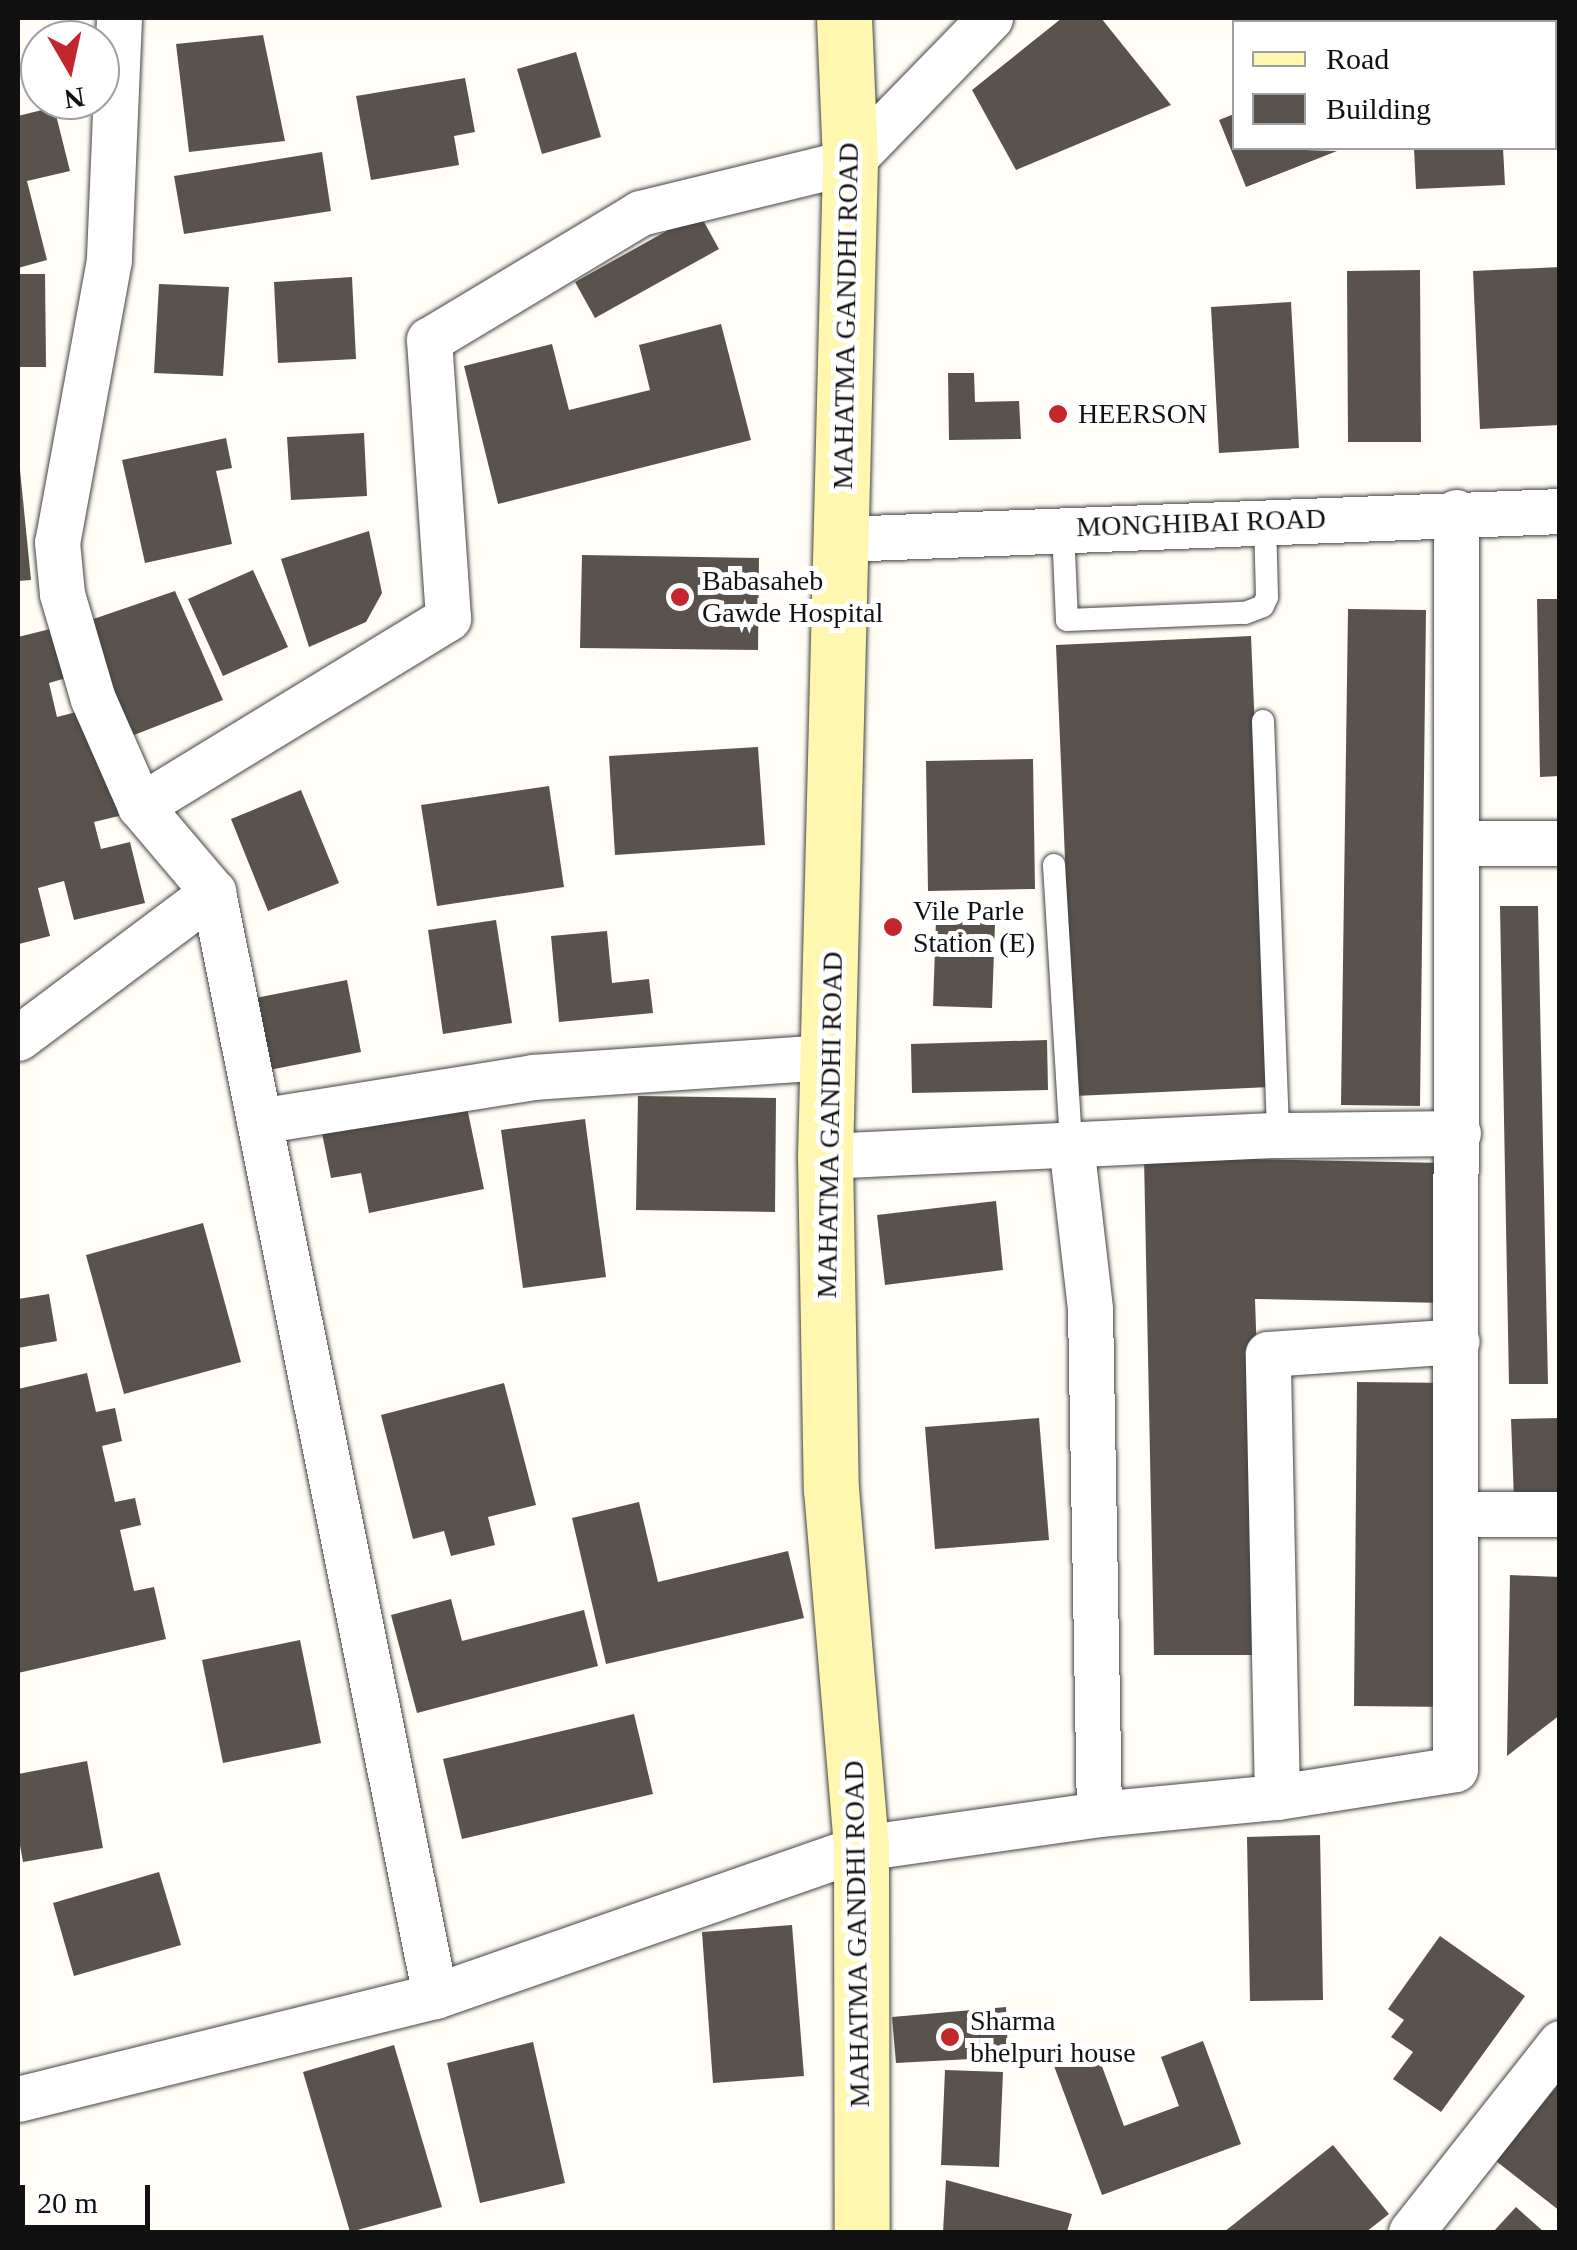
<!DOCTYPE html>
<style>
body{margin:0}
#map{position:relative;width:1577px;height:2250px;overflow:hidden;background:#fffdf5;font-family:Georgia,serif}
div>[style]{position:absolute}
.building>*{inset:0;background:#5a524d}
.roads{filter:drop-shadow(0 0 2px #444) drop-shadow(0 0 2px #444)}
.lane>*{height:22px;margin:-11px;padding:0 11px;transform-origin:11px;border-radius:11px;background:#fff}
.street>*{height:45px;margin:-22.5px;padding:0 22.5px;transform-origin:22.5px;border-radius:22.5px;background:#fff}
.secondary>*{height:55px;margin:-27.5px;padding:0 27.5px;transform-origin:27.5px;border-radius:27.5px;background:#fff6b0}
.dots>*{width:28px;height:28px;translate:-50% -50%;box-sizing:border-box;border:5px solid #fff;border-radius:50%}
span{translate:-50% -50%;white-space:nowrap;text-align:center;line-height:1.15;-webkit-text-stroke:10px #fff;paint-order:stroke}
.street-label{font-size:28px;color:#111}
.poi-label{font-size:28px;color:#111}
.left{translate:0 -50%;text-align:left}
.frame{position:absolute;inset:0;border:20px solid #111;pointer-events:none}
.legend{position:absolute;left:1232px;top:20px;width:325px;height:130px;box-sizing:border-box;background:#fff;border:2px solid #a0a0a0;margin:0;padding:12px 18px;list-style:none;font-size:30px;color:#111}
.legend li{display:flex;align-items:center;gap:20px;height:50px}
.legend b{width:50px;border:2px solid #a0a0a0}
.north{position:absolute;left:20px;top:20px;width:100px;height:100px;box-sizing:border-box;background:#fff;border:2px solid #a0a0a0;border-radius:50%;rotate:171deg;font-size:28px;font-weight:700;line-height:40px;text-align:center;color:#111}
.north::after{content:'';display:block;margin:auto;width:35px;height:45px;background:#c4262e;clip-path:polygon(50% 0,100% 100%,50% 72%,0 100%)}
.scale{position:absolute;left:20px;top:2185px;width:130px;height:45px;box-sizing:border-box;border:5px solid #111;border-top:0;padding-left:12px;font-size:30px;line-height:35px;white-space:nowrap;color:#111;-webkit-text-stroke:8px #fff;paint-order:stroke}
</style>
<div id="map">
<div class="building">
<i style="clip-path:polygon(1062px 18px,1101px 18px,1171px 105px,1016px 170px,972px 90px)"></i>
<i style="clip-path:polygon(1542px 18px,1560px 18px,1560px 79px,1554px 79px,1554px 22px,1543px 22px)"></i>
<i style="clip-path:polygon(263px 35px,285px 141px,189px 152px,176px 44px)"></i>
<i style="clip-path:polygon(576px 52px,601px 137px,542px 154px,517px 69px)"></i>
<i style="clip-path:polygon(465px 78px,475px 132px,454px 136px,459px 165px,371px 180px,356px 96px)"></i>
<i style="clip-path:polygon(54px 107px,70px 171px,27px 181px,47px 260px,18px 268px,18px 116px)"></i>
<i style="clip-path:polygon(1234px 114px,1234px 148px,1337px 151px,1246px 187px,1219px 120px)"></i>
<i style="clip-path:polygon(1414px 148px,1503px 148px,1505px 185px,1416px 189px)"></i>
<i style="clip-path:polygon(322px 152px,331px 211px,184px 234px,174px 176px)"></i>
<i style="clip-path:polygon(699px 213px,719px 249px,595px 318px,575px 282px)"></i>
<i style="clip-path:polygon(1560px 267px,1560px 425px,1480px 429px,1473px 271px)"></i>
<i style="clip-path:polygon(1420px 270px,1421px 442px,1348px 442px,1347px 271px)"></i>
<i style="clip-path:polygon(18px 274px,45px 274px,46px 367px,18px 367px)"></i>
<i style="clip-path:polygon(352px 277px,356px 359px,278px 363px,274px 282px)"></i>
<i style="clip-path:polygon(159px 284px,229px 287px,223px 376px,154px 373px)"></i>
<i style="clip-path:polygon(1291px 302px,1299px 448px,1219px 453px,1211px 307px)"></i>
<i style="clip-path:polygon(721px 324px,751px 440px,498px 504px,464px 366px,552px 344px,569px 410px,650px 390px,639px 345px)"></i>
<i style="clip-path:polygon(948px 373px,974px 373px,975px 402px,1019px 401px,1021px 439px,949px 440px)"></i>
<i style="clip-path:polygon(364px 433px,367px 496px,291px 500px,287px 437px)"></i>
<i style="clip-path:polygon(226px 438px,232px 468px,216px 471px,232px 544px,145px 563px,122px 460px)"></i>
<i style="clip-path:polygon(18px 450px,31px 580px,18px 581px)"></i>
<i style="clip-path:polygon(369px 531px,382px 593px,366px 622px,309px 647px,281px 559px)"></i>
<i style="clip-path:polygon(582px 555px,759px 558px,758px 650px,580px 648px)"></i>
<i style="clip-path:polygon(253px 570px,288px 647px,223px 676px,188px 599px)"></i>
<i style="clip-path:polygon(175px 591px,223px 700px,124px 739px,76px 625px)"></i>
<i style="clip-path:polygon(1537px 599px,1560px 599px,1560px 776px,1540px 777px)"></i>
<i style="clip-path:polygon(1348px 609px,1426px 610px,1420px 1106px,1341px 1105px)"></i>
<i style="clip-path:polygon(54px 628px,73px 676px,49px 683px,57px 717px,88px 709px,123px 815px,94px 822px,101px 849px,130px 842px,145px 903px,74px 920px,64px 881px,38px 888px,50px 936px,19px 944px,18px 637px)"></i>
<i style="clip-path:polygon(1251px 636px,1270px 1087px,1075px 1096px,1056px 645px)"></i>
<i style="clip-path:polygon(758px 747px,765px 845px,615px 855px,609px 756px)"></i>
<i style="clip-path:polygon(1033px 759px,1035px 889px,928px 891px,926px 761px)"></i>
<i style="clip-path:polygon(549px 786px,564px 887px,437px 906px,421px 805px)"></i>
<i style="clip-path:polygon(301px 790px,339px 883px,268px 911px,231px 819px)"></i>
<i style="clip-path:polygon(1500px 906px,1538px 906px,1548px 1384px,1509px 1384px)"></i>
<i style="clip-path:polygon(496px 920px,512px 1023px,443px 1034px,428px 930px)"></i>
<i style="clip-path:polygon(936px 921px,995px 923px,992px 1008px,933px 1006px)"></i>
<i style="clip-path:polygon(607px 931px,612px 983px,649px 979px,653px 1013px,559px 1022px,551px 936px)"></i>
<i style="clip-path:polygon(347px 980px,361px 1052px,264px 1071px,250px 999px)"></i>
<i style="clip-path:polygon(1047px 1040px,1048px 1090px,912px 1093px,911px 1044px)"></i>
<i style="clip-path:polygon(464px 1093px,484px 1189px,369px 1213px,361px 1173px,331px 1178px,320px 1123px)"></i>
<i style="clip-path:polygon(638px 1096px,776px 1098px,775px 1212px,636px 1210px)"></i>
<i style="clip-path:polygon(585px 1119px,606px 1277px,523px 1288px,501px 1130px)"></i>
<i style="clip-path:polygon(1144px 1157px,1445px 1163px,1444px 1303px,1255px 1299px,1267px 1655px,1154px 1655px)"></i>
<i style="clip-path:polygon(996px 1201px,1003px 1270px,885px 1285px,877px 1215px)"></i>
<i style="clip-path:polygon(203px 1223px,241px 1362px,124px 1394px,86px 1255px)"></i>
<i style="clip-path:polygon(49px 1294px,57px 1341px,18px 1348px,18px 1299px)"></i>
<i style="clip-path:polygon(87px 1373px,96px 1412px,115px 1408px,122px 1441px,102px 1446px,115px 1502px,135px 1498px,141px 1525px,120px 1530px,134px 1591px,154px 1587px,166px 1639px,18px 1673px,18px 1389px)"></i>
<i style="clip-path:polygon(1357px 1382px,1454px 1383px,1451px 1707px,1354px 1706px)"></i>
<i style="clip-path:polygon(504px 1383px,536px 1505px,488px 1517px,495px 1545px,451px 1556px,444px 1531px,413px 1539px,381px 1415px)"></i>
<i style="clip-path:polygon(1039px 1418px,1049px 1540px,935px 1549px,925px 1427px)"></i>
<i style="clip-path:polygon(1560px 1418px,1560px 1499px,1514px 1500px,1511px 1419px)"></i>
<i style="clip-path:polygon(639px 1502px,658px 1582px,788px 1551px,804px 1618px,606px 1664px,572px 1518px)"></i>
<i style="clip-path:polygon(1510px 1575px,1560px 1577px,1560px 1715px,1507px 1756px)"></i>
<i style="clip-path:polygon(451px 1599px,462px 1641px,584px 1610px,598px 1666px,417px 1713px,391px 1615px)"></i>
<i style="clip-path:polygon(300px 1640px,321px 1743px,223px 1763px,202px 1660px)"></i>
<i style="clip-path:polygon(634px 1714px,653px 1794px,462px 1839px,443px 1759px)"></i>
<i style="clip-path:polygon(87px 1761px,103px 1848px,23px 1862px,18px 1834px,18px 1774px)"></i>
<i style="clip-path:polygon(1320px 1835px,1323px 2000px,1250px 2001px,1247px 1837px)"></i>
<i style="clip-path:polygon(159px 1872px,181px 1945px,74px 1976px,53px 1903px)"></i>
<i style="clip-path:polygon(792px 1925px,804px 2076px,713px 2083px,702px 1932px)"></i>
<i style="clip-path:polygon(1440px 1936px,1525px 1996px,1441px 2112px,1393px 2079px,1413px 2052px,1391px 2037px,1404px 2020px,1388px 2009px)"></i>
<i style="clip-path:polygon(1006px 2007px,1008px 2057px,896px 2063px,892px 2017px)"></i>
<i style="clip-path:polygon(1203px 2041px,1241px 2144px,1102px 2195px,1054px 2066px,1096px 2050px,1124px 2126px,1179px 2106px,1161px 2057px)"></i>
<i style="clip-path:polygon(533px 2042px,565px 2183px,480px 2203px,447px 2063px)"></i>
<i style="clip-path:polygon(394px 2045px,442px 2207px,350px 2232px,303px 2072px)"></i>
<i style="clip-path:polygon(945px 2070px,1003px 2072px,999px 2167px,941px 2165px)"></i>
<i style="clip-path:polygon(1560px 2082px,1560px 2211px,1496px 2161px)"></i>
<i style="clip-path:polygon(1333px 2145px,1389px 2214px,1366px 2232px,1224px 2232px)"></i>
<i style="clip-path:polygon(946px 2180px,1072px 2214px,1067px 2232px,943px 2232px)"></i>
<i style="clip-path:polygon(1516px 2207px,1544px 2232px,1493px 2232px)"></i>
</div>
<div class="roads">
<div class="lane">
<i style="left:1063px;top:529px;width:91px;rotate:87.5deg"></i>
<i style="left:1067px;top:620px;width:178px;rotate:-2.3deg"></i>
<i style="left:1245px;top:613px;width:19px;rotate:-21deg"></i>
<i style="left:1263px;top:606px;width:10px;rotate:-66deg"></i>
<i style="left:1267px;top:597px;width:77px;rotate:-91.5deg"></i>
<i style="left:1263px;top:721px;width:414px;rotate:87.9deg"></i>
<i style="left:1054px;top:865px;width:280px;rotate:86.5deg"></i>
</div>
<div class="street">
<i style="left:119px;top:18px;width:242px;rotate:92.4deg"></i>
<i style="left:109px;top:260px;width:287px;rotate:100.4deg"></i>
<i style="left:57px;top:542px;width:52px;rotate:84.5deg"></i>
<i style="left:62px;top:594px;width:109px;rotate:73.6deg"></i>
<i style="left:93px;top:699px;width:117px;rotate:66.3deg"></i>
<i style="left:842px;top:539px;width:719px;rotate:-2.23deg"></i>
<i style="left:1457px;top:843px;width:103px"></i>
<i style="left:18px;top:1038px;width:244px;rotate:-36.8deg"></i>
<i style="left:259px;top:1121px;width:278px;rotate:-9.1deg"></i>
<i style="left:533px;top:1077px;width:297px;rotate:-3.9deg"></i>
<i style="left:1071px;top:1144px;width:166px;rotate:83.4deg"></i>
<i style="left:1090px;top:1309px;width:505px;rotate:88.98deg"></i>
<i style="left:825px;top:1156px;width:453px;rotate:-2.7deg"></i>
<i style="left:1278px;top:1135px;width:180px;rotate:-0.6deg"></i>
<i style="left:1457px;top:1514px;width:103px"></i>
<i style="left:1277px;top:1797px;width:443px;rotate:-91.2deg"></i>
<i style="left:1268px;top:1354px;width:189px;rotate:-3.9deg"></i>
<i style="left:435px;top:1996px;width:1126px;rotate:-101.37deg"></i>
<i style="left:213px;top:892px;width:113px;rotate:-130.3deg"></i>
<i style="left:140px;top:806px;width:361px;rotate:-31.4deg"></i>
<i style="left:448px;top:618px;width:279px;rotate:-93.9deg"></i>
<i style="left:429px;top:340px;width:246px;rotate:-31deg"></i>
<i style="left:640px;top:213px;width:216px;rotate:-13.7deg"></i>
<i style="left:850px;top:162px;width:201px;rotate:-45.8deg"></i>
<i style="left:18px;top:2099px;width:430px;rotate:-13.9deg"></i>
<i style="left:435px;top:1996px;width:451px;rotate:-19.2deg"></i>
<i style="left:861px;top:1848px;width:240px;rotate:-8.1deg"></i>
<i style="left:1099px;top:1814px;width:179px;rotate:-5.5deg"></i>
<i style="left:1277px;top:1797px;width:180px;rotate:-8.9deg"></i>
<i style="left:1455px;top:1769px;width:1257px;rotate:-89.95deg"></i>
<i style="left:1411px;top:2232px;width:241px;rotate:-51.7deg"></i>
</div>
<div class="secondary">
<i style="left:844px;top:18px;width:144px;rotate:87.6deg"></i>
<i style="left:850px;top:162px;width:994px;rotate:91.44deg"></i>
<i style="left:825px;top:1156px;width:333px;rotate:89deg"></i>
<i style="left:831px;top:1489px;width:360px;rotate:85.2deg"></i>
<i style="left:861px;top:1848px;width:384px;rotate:89.9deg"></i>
</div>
</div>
<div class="dots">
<i style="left:1058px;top:414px;background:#c4262e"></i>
<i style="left:680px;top:597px;background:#c4262e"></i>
<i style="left:893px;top:927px;background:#c4262e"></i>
<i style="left:950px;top:2037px;background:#c4262e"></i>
</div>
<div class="street-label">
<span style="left:846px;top:316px;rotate:-89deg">MAHATMA GANDHI ROAD</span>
<span style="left:1201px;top:523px;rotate:-2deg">MONGHIBAI ROAD</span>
<span style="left:830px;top:1125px;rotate:-89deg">MAHATMA GANDHI ROAD</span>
<span style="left:857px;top:1934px;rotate:-91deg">MAHATMA GANDHI ROAD</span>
</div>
<div class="poi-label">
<span class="left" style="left:1078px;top:414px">HEERSON</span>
<span class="left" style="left:702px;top:597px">Babasaheb<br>Gawde Hospital</span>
<span class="left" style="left:913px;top:927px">Vile Parle<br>Station (E)</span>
<span class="left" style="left:970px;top:2037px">Sharma<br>bhelpuri house</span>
</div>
<div class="frame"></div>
<ul class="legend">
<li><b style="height:12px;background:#fff6b0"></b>Road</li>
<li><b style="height:28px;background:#5a524d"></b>Building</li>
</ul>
<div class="north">N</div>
<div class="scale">20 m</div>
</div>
